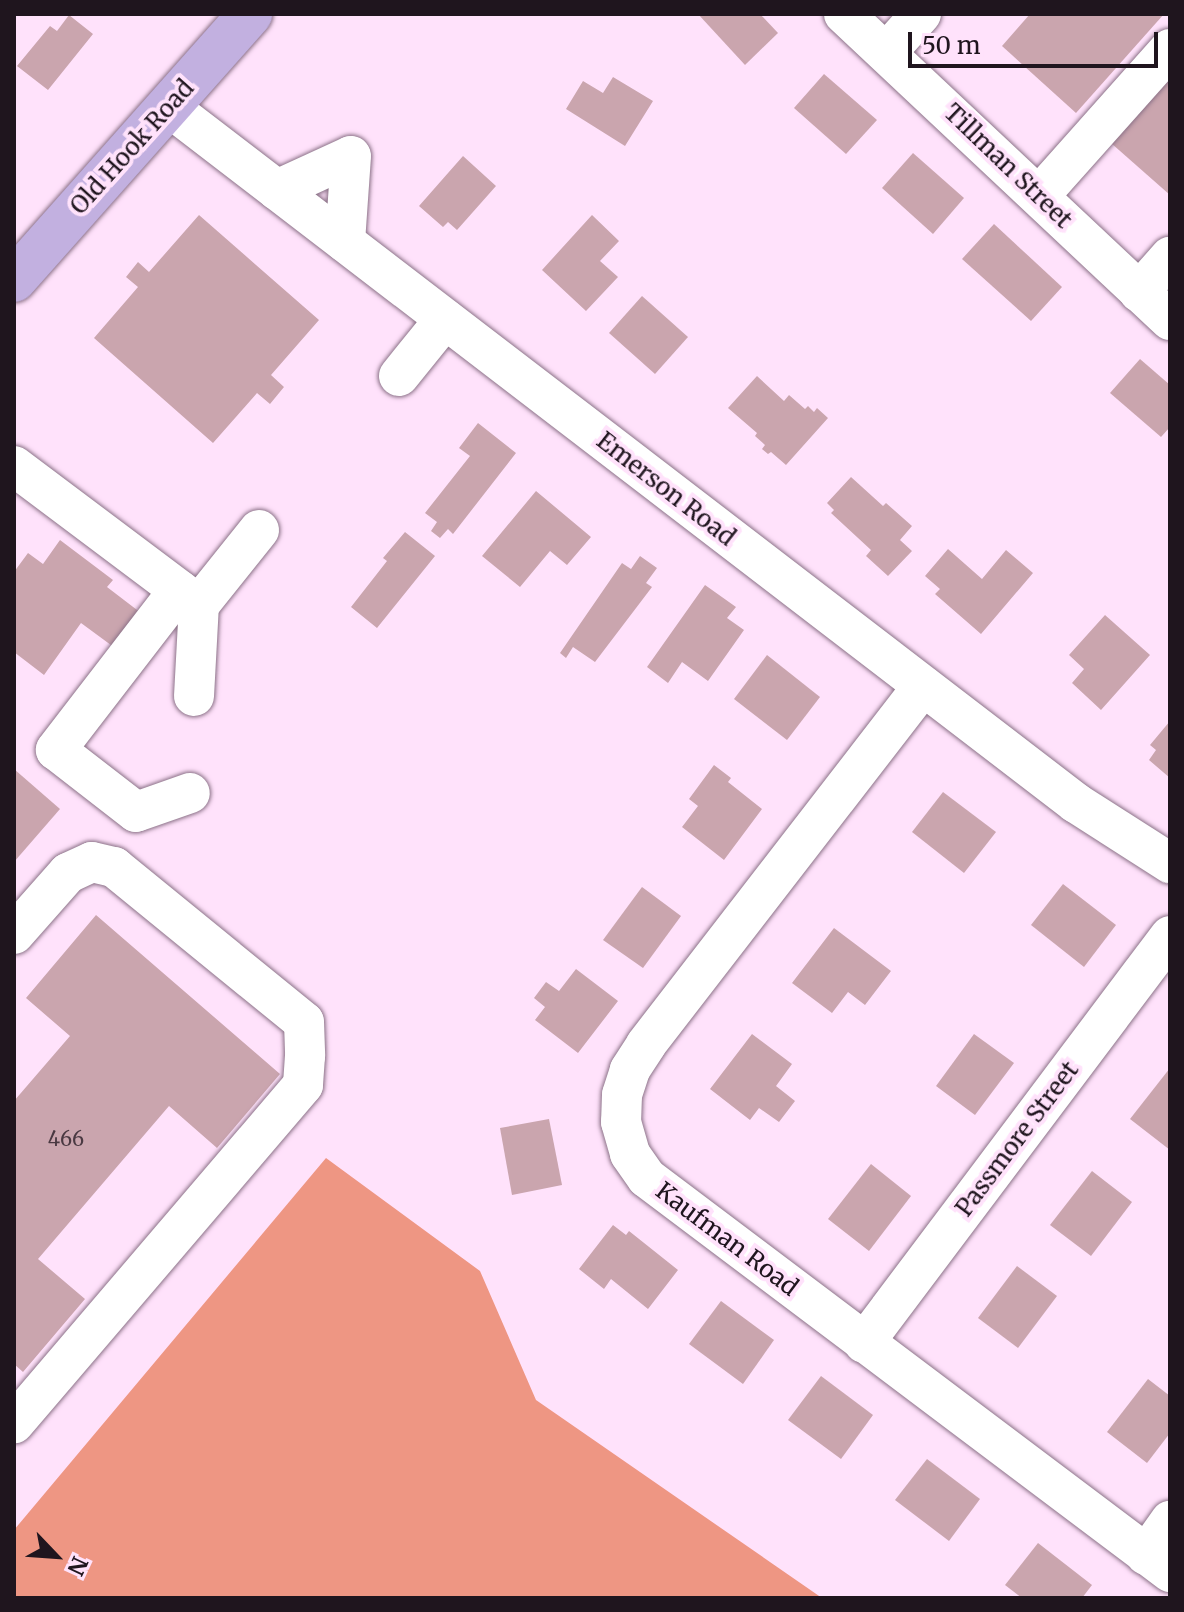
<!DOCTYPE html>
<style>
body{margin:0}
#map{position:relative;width:1184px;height:1612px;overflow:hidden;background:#ffe2fb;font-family:Merriweather,serif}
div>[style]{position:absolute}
.forest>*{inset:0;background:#ee9683}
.building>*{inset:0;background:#caa5ae}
.roads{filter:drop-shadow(0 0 2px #8c7288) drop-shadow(0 0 2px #8c7288)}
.minor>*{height:40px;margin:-20px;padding:0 20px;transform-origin:20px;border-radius:20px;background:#fff}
.major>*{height:44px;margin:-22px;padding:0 22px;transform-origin:22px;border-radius:22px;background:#c2b0e0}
span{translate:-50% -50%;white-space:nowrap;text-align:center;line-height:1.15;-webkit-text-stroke:8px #ffe2fb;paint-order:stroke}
.number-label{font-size:20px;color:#4a3942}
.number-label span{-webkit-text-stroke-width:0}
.street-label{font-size:24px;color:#1f151e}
.frame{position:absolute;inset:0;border:16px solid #1f151e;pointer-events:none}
.north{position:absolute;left:16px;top:1516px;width:80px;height:80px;-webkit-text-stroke:6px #ffe2fb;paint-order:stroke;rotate:115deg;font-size:22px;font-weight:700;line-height:32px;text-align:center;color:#1f151e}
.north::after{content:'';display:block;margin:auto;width:28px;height:36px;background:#1f151e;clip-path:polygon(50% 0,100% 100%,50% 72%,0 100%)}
.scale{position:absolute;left:908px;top:32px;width:250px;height:36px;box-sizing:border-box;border:4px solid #1f151e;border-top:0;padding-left:10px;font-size:24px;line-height:28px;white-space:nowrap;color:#1f151e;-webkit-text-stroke:6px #ffe2fb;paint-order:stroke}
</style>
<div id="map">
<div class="forest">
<i style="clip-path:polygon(326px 1158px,480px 1271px,536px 1400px,822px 1598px,14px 1598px,14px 1530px)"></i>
</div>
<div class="building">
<i style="clip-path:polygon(698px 14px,760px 14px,778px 33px,745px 65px)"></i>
<i style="clip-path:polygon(1030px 14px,1164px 14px,1076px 113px,1002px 46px)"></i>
<i style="clip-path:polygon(69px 15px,93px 34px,48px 90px,17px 66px,50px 26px,57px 31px)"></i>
<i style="clip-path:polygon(1170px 60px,1170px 195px,1103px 136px)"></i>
<i style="clip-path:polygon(824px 74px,877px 120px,846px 154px,794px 108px)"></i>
<i style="clip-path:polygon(613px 77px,653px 101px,625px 146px,566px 109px,583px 81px,603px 93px)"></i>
<i style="clip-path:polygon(913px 153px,964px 198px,933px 234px,882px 188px)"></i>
<i style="clip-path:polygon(463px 156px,496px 186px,457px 230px,448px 222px,443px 227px,419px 206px)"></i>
<i style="clip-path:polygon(199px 215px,319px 320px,271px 375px,284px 387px,270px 404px,257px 393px,213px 443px,94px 338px,138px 287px,126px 277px,138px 262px,149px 272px)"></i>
<i style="clip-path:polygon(592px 215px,619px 241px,600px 261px,618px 277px,586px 311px,542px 270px)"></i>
<i style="clip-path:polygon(994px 224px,1062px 287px,1031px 321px,962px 259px)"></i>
<i style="clip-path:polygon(642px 296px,688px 337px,655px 374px,609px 333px)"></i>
<i style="clip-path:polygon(1140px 359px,1170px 385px,1170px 427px,1161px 437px,1110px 393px)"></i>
<i style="clip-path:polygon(757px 376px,784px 401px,789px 395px,805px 409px,808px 406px,814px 412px,817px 408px,828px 418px,786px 465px,771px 452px,768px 454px,762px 449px,765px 445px,755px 436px,757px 433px,728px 408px)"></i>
<i style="clip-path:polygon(478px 423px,516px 453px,453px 534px,448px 529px,440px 538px,431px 531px,437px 522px,425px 513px,470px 456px,459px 448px)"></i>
<i style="clip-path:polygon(851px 477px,883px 506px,886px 503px,912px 526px,900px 540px,912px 551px,888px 576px,866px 556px,871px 550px,831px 513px,834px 510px,827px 503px)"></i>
<i style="clip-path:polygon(536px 491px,591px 537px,567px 565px,550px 551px,520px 587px,482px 556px)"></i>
<i style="clip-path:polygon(405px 532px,435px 556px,377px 628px,351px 607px,387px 561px,383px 558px)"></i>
<i style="clip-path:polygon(60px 540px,113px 580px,107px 587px,141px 613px,115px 648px,81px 623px,44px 675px,14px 652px,14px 572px,28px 553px,43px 564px)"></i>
<i style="clip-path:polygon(948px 549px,982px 579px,1006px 550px,1033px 573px,981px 634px,935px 594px,940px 589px,925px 576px)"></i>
<i style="clip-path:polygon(640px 556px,657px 568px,646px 583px,652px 587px,595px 662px,573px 647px,566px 658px,560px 653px,622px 563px,631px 569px)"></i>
<i style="clip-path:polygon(705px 585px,736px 607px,727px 618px,744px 630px,708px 681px,682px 662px,668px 683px,647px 667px)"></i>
<i style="clip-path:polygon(1105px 615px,1150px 655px,1101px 710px,1072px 683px,1084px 669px,1069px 655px)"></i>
<i style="clip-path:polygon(767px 655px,820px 697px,787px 740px,734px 699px)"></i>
<i style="clip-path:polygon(1170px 721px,1170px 778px,1149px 760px,1156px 750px,1150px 745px)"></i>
<i style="clip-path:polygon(714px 765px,731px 778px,728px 782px,762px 809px,724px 860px,682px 827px,698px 806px,689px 799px)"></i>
<i style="clip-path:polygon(14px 769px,60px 809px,14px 862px)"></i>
<i style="clip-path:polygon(943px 792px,996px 832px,964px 873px,912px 832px)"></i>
<i style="clip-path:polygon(1063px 884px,1116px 925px,1084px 967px,1031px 925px)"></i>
<i style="clip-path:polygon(642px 887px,681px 916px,643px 968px,603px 940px)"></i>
<i style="clip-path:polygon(96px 915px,280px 1074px,217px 1148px,169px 1106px,38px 1259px,85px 1299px,23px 1372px,14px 1364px,14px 1101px,70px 1036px,26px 998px)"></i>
<i style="clip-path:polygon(834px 928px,891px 971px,865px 1005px,848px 992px,832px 1013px,792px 983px)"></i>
<i style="clip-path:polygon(576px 969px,618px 1001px,578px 1053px,535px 1020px,545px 1007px,534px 998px,546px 982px,559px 991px)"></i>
<i style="clip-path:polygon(752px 1034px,792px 1064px,776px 1086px,795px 1101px,779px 1122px,759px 1108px,750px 1120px,710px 1089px)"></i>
<i style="clip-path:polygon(974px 1034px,1014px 1063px,975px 1115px,936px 1086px)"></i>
<i style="clip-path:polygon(1170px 1068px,1170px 1150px,1130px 1119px)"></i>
<i style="clip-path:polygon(549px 1119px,562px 1185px,512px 1195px,500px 1128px)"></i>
<i style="clip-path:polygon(871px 1164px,911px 1196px,869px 1251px,828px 1219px)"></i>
<i style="clip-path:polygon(1092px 1171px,1132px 1202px,1091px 1256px,1050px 1225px)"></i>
<i style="clip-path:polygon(613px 1225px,626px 1235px,629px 1231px,678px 1270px,648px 1309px,611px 1279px,604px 1289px,579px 1269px)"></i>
<i style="clip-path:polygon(1017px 1266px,1057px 1296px,1018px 1348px,978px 1318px)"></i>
<i style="clip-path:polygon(721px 1301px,774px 1340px,743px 1384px,689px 1344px)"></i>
<i style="clip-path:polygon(821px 1376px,873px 1415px,841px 1459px,788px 1420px)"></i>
<i style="clip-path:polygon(1148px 1379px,1170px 1396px,1170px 1433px,1147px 1463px,1107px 1432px)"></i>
<i style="clip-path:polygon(927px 1459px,980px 1499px,949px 1541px,895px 1500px)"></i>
<i style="clip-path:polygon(1038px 1543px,1092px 1585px,1082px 1598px,1022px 1598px,1005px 1585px)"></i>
</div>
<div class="roads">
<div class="minor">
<i style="left:844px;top:14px;width:447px;rotate:43.2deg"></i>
<i style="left:887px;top:52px;width:51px;rotate:-48.2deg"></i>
<i style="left:169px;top:107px;width:1143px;rotate:37.5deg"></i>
<i style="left:1076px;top:803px;width:112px;rotate:32.6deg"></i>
<i style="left:277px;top:190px;width:81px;rotate:-24.7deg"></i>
<i style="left:351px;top:156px;width:86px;rotate:94deg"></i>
<i style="left:1039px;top:196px;width:197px;rotate:-48.3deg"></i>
<i style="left:1139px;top:292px;width:47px;rotate:-48.5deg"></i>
<i style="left:399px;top:376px;width:73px;rotate:-51.1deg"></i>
<i style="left:14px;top:466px;width:231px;rotate:36.9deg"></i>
<i style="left:199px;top:605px;width:96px;rotate:-51.3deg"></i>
<i style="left:179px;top:590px;width:202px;rotate:127.6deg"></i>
<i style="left:56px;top:750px;width:101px;rotate:37.8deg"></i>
<i style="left:136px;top:812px;width:57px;rotate:-19.4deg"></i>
<i style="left:923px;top:686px;width:453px;rotate:127.7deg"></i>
<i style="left:646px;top:1045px;width:30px;rotate:123deg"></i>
<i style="left:630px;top:1070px;width:26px;rotate:108deg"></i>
<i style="left:622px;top:1095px;width:27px;rotate:92deg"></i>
<i style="left:621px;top:1122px;width:33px;rotate:74deg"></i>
<i style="left:630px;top:1154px;width:29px;rotate:55deg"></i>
<i style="left:647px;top:1178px;width:655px;rotate:36.99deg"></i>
<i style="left:194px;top:696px;width:91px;rotate:-86.9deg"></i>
<i style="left:14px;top:934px;width:81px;rotate:-48.5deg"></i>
<i style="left:68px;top:873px;width:26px;rotate:-25deg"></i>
<i style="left:92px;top:862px;width:23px;rotate:13deg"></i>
<i style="left:114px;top:867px;width:245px;rotate:39.2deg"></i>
<i style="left:304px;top:1022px;width:34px;rotate:88deg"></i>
<i style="left:305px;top:1056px;width:29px;rotate:94deg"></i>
<i style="left:303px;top:1085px;width:445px;rotate:130.5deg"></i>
<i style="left:864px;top:1343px;width:509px;rotate:-53.06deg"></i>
<i style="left:1146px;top:1555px;width:42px;rotate:-54.8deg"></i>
</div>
<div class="major">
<i style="left:14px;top:280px;width:356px;rotate:-48.4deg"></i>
</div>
</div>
<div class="number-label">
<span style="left:66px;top:1138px">466</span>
</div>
<div class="street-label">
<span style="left:132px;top:147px;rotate:-48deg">Old Hook Road</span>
<span style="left:1008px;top:166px;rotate:44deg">Tillman Street</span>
<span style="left:666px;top:489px;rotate:38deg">Emerson Road</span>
<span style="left:1017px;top:1139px;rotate:-53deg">Passmore Street</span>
<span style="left:727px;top:1239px;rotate:37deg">Kaufman Road</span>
</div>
<div class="frame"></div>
<div class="north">N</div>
<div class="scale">50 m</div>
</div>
